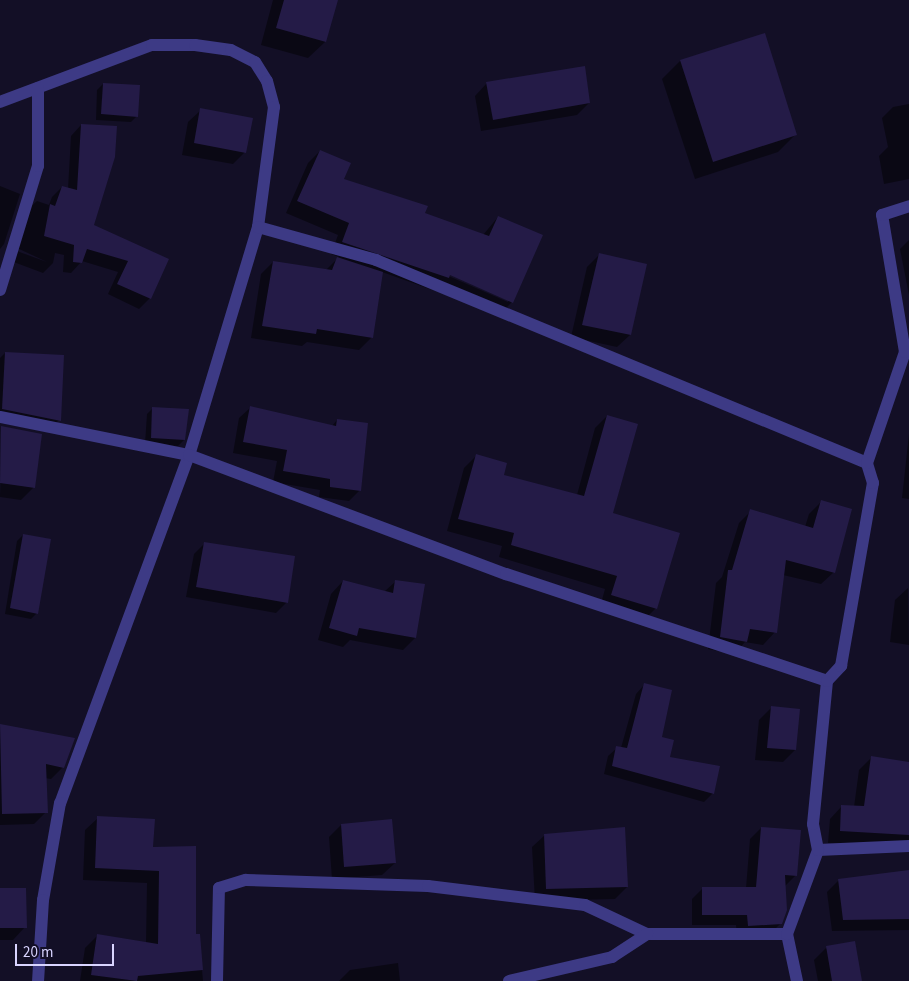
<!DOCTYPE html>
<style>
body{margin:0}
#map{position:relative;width:909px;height:981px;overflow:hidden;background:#130f26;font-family:"Source Sans 3",sans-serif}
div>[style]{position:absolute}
.shadow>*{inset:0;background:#0007}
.building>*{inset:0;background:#241b47}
.street>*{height:12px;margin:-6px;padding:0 6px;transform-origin:6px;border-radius:6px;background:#3d3a85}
span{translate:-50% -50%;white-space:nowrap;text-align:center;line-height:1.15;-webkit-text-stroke:4.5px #130f26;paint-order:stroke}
.scale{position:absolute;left:15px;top:944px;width:99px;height:22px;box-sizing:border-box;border:2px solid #d9d4ff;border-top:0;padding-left:6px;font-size:15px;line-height:18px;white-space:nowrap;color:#d9d4ff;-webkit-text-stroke:4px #130f26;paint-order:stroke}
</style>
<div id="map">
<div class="shadow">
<i style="clip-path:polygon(273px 0,337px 0,325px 42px,308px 58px,261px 45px)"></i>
<i style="clip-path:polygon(764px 35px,796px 134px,778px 152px,695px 179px,662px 79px,680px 61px)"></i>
<i style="clip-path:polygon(487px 83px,589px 103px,577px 115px,481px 131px,475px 96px)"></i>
<i style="clip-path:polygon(103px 84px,137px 116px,131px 122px,96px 120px,97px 90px)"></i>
<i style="clip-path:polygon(909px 104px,909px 179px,884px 184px,879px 156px,888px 147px,882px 118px,893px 107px)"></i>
<i style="clip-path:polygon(201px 110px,245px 152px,233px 164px,182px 155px,188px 122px)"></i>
<i style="clip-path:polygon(81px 125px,93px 226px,167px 260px,150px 298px,139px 309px,108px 294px,118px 272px,82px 261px,71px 273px,63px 272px,64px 255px,55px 253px,53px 263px,43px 273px,11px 261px,14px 250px,47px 262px,15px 247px,26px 211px,37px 201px,49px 205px,52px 197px,62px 187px,68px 189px,71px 136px)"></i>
<i style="clip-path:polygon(evenodd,320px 151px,342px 180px,423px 214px,483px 235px,498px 217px,512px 302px,500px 314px,382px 272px,372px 337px,359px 350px,307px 342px,302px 346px,251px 338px,261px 274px,273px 262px,326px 270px,339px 257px,331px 254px,338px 235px,286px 213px,308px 163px,320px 151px,445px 272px,508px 299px,508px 302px,444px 274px,445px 272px)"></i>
<i style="clip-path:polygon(0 186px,20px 194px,4px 244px,0 249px)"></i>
<i style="clip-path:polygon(909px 240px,909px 295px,900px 249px)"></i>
<i style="clip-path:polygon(599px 255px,646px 265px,630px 335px,617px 347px,571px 337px,587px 267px)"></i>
<i style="clip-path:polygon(5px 353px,59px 420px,47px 432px,0 423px,0 358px)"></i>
<i style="clip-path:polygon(153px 408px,184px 440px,178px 446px,145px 444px,147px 414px)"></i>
<i style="clip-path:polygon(250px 408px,332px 426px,337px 420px,360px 490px,349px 501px,319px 497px,320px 490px,273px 482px,277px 461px,233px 453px,239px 418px)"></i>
<i style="clip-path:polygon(607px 416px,612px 514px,656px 608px,644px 620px,600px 607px,605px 589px,499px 557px,502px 546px,447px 531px,464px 468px,476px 456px,502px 476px,577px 495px,595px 428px)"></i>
<i style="clip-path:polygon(2px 427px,41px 435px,33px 488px,21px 500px,0 497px)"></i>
<i style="clip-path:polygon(909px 434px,909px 499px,902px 498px)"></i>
<i style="clip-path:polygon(821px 502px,834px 572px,821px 584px,783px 575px,775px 632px,763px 645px,745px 642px,734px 654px,708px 649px,716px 583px,722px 577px,739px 523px,751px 511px,805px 527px,809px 514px)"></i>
<i style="clip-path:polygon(23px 535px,37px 613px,31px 619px,5px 614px,17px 541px)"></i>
<i style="clip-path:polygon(205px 543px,287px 602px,276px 613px,186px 597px,194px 554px)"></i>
<i style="clip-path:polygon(343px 581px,384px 592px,396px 581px,415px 638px,403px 650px,350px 640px,343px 647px,318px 640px,331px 594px)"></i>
<i style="clip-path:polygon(908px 588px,909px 645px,890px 642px,895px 600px)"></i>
<i style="clip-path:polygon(644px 685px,668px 758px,713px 793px,704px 802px,604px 774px,608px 756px,617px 748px,621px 748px,636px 694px)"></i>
<i style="clip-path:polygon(771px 708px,795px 750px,783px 762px,755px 760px,759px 720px)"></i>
<i style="clip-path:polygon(0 725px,73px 739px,63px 767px,51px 779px,45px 778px,46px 812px,34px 824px,0 825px)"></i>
<i style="clip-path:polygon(871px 758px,909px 763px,909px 848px,828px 843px,830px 819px,842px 806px,854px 807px,859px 770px)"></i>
<i style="clip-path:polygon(98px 818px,152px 848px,195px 936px,199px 935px,203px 981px,80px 981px,85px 948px,97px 936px,146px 943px,147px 883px,83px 880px,85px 830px)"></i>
<i style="clip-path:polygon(341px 825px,395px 863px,382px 875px,332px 879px,329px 837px)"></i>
<i style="clip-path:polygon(761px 828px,796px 875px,784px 887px,781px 923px,770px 934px,737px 936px,736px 925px,692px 925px,692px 899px,703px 888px,746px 888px,750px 839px)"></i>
<i style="clip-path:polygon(545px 835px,627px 887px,615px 899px,535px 901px,532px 847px)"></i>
<i style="clip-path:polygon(909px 871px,909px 930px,832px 931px,827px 892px,839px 880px)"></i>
<i style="clip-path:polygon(0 889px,25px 927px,13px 940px,0 940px)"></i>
<i style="clip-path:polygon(826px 948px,861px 981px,818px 981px,814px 960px)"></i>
<i style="clip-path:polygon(398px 963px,400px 981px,339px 981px,350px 970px)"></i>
</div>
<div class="building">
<i style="clip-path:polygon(284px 0,338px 0,326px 42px,276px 28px)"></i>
<i style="clip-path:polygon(765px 33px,797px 135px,713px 162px,680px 60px)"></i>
<i style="clip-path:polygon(585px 66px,590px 103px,493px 120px,486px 82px)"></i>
<i style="clip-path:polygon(103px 83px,140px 85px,138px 117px,101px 114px)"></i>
<i style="clip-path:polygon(200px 108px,253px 118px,246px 153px,194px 143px)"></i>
<i style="clip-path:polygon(81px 124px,117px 126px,115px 157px,94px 225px,169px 259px,151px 299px,117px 284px,128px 261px,87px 249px,82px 263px,73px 262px,74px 245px,44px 236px,50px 204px,55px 206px,62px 186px,77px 190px)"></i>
<i style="clip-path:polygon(320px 150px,351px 163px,344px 179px,428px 206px,425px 213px,489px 236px,498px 216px,543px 235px,513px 303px,450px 275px,449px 278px,342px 242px,349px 223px,297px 201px)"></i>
<i style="clip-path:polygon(599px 253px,647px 264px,631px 335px,582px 325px)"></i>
<i style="clip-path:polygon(337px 257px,383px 272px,373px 338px,317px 329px,316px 334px,262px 326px,273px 261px,332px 270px)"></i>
<i style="clip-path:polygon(5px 352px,64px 355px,61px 421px,2px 409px)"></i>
<i style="clip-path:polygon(250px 406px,336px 426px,337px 419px,368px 423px,361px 491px,330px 487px,330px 479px,283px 471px,287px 450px,243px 442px)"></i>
<i style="clip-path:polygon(152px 407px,189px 409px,185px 440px,151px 438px)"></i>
<i style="clip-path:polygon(607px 415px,638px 424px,613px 513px,680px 533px,657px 609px,611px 595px,617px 576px,511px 545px,514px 533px,458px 519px,476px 454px,507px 463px,504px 475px,584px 496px)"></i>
<i style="clip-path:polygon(1px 426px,42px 434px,35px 488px,0 483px)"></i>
<i style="clip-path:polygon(821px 500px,852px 509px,835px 573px,786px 560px,777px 633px,750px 629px,747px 642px,720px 637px,728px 570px,732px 570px,750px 509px,813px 528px)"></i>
<i style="clip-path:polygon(23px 534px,51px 539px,38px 614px,10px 608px)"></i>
<i style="clip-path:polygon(204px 542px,295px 556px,288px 603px,196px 587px)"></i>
<i style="clip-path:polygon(343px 580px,393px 593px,395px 580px,425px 584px,416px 638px,359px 628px,357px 636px,329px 628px)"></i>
<i style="clip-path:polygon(644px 683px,672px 690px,662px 737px,674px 740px,670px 757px,720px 766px,714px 794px,612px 766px,616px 746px,627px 748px)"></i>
<i style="clip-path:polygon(771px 706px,800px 709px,796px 750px,767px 748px)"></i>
<i style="clip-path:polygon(0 724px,75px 738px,64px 768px,46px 764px,48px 813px,2px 814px)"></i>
<i style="clip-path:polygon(871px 756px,909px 762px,909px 835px,840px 831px,841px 805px,864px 806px)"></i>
<i style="clip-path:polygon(97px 816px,155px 819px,153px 847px,196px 846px,196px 934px,200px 934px,203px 970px,138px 976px,137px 981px,91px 975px,97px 934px,158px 944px,159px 871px,95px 868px)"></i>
<i style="clip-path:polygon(392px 819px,396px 863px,344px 867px,341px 824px)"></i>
<i style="clip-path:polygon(625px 827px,628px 887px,546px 889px,544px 834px)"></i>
<i style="clip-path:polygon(761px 827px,801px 830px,797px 876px,785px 875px,787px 910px,782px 924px,748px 926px,747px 915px,702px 915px,702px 887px,756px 887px)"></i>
<i style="clip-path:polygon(909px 870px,909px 919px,843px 920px,838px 879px)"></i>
<i style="clip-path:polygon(0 888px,26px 888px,27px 928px,0 928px)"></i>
<i style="clip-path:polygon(855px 941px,862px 981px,832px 981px,826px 946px)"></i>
</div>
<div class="street">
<i style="left:0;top:102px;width:162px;rotate:-20.6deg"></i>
<i style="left:152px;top:45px;width:43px"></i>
<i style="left:195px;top:45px;width:36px;rotate:8deg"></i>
<i style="left:231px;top:50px;width:27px;rotate:27deg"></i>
<i style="left:255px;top:62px;width:22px;rotate:58deg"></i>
<i style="left:267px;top:81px;width:27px;rotate:75deg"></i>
<i style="left:274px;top:107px;width:121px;rotate:97.6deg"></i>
<i style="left:258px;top:227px;width:238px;rotate:106.8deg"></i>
<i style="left:189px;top:455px;width:371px;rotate:110.3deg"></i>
<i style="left:60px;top:803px;width:98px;rotate:99.9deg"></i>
<i style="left:43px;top:900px;width:81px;rotate:93.5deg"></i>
<i style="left:258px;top:227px;width:123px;rotate:15.6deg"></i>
<i style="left:376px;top:260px;width:531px;rotate:22.46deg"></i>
<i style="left:0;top:290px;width:130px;rotate:-73deg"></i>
<i style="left:38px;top:166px;width:78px;rotate:-90deg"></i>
<i style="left:0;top:417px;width:193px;rotate:11.4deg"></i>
<i style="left:189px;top:455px;width:339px;rotate:20.6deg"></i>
<i style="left:506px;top:574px;width:338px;rotate:18.4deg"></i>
<i style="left:818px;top:850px;width:91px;rotate:-2.5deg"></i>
<i style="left:217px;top:981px;width:93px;rotate:-88.8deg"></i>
<i style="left:219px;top:888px;width:28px;rotate:-17deg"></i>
<i style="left:246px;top:880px;width:182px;rotate:1.9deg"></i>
<i style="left:428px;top:886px;width:158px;rotate:6.9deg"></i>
<i style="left:585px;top:905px;width:68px;rotate:25.1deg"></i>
<i style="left:647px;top:934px;width:140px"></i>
<i style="left:509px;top:981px;width:106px;rotate:-13.1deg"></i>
<i style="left:612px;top:957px;width:42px;rotate:-33.3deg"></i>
<i style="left:797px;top:981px;width:48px;rotate:-102deg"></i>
<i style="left:787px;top:934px;width:90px;rotate:-69.7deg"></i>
<i style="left:818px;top:850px;width:26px;rotate:-101deg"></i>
<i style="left:813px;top:824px;width:144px;rotate:-84.4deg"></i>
<i style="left:827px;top:681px;width:21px;rotate:-47deg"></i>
<i style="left:841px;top:666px;width:186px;rotate:-80.1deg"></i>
<i style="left:873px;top:483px;width:21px;rotate:-107deg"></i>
<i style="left:867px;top:463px;width:117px;rotate:-71.1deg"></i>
<i style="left:905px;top:352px;width:139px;rotate:-99.5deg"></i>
<i style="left:882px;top:215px;width:28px;rotate:-18deg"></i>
</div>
<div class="scale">20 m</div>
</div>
